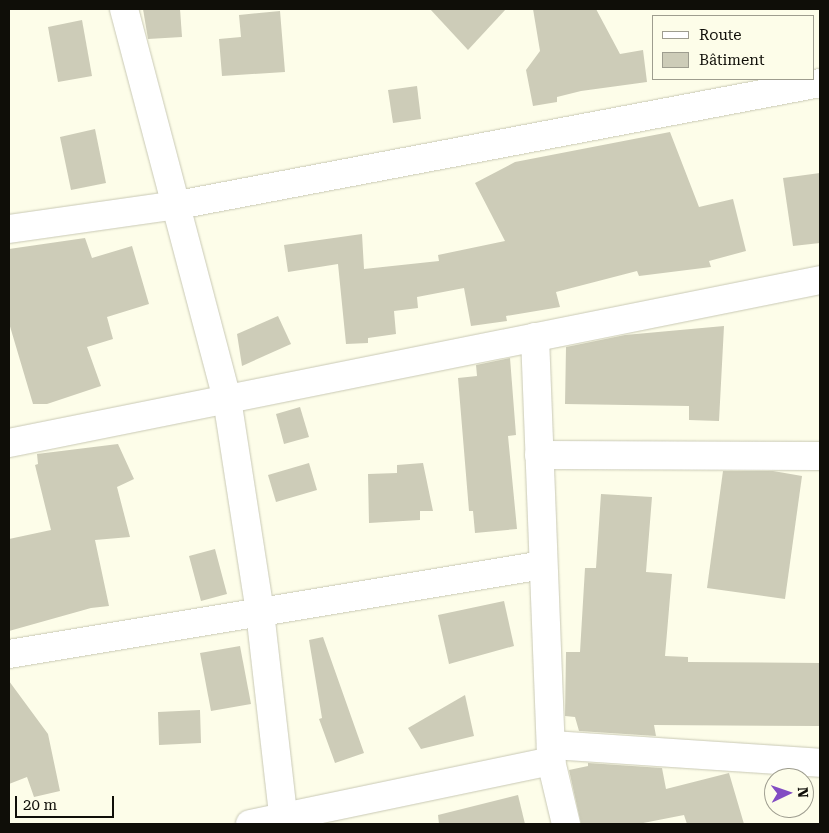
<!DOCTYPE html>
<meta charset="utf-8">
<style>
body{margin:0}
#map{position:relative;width:829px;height:833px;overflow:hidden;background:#fdfde9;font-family:"Roboto Serif",serif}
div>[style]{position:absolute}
.building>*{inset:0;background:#cdccb8}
.roads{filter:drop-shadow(0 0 1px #c9c9b5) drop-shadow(0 0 1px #c9c9b5)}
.minor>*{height:28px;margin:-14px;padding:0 14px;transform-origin:14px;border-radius:14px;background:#fff}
span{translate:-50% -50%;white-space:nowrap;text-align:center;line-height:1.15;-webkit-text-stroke:4px #fdfde9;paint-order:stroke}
.frame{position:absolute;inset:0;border:10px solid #0f0e08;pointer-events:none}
.legend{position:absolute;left:652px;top:15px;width:162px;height:65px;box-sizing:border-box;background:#fdfde9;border:1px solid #9e9d8f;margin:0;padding:6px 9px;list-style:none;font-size:15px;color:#0f0e08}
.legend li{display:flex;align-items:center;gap:10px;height:25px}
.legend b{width:25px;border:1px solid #9e9d8f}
.north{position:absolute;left:764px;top:768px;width:50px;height:50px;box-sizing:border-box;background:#fdfde9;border:1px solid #9e9d8f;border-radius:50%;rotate:87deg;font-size:14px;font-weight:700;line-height:20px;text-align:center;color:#0f0e08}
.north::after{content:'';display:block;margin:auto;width:18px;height:22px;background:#824cc3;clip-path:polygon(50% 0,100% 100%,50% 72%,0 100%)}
.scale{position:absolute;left:15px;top:796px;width:99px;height:22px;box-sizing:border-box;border:2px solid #0f0e08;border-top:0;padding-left:6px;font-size:15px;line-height:18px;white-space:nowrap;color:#0f0e08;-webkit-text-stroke:4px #fdfde9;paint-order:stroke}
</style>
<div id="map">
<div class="building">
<i style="clip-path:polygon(143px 9px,180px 9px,182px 37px,148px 39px)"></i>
<i style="clip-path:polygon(430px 9px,506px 9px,468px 50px)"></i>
<i style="clip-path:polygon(533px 9px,596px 9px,620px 54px,643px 50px,647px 82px,581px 91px,557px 97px,557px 102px,533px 106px,526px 70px,540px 51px)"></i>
<i style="clip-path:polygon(280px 11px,285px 72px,222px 76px,219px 39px,241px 37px,239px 15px)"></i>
<i style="clip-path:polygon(82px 20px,92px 76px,58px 82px,48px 27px)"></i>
<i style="clip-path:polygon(417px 86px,421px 119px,393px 123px,388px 90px)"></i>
<i style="clip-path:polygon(95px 129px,106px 183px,71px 190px,60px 137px)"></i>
<i style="clip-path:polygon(670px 132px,699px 207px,733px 199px,746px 251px,709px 261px,711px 267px,639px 276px,637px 271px,556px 292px,560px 307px,506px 316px,507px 321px,471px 326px,464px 288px,417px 297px,418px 308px,394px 311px,396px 334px,368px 338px,368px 343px,346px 344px,338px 264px,288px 272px,284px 245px,362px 234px,364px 269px,439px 261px,438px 255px,505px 241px,475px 183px,515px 162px)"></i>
<i style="clip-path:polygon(820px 173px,820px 243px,793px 246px,783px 178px)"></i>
<i style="clip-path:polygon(85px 238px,92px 258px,132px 246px,149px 304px,107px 317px,113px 339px,87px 347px,101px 386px,47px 404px,33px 404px,9px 323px,9px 249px)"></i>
<i style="clip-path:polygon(278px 316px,291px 344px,242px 366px,237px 334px)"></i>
<i style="clip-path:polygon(724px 326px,719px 421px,689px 420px,689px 406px,565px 404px,566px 347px,625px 335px)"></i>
<i style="clip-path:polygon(510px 358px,516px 435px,508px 436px,517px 529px,475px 533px,473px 511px,469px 511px,458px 378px,477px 376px,476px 365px)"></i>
<i style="clip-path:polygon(300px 407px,309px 437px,284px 444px,276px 414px)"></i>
<i style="clip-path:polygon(118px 444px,134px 479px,117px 487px,130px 537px,95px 540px,109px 606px,91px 608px,9px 631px,9px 539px,51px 530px,35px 465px,38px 464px,37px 454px)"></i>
<i style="clip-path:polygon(309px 463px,317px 490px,276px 502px,268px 475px)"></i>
<i style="clip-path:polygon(423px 463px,433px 511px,420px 511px,420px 520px,369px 523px,368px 474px,397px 473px,397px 465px)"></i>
<i style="clip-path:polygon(723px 471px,773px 471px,802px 476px,785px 599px,707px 588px)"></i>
<i style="clip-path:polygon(601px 494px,652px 497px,646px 572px,672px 574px,665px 656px,688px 657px,688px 662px,820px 663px,820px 726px,654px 725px,656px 736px,579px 731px,575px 717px,565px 716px,566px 652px,580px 652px,585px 568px,596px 568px)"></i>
<i style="clip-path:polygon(215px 549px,227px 594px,201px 601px,189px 556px)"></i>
<i style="clip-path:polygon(504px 601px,514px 646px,449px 664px,438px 615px)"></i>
<i style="clip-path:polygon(323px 637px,364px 753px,335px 763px,319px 719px,322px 718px,309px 640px)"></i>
<i style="clip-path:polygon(240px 646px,251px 704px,211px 711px,200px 653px)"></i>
<i style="clip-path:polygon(9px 681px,48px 734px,60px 791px,34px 797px,27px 777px,9px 784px)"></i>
<i style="clip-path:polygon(465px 695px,474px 736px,421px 749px,408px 728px)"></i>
<i style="clip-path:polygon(200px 710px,201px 743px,159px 745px,158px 712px)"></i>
<i style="clip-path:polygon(588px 763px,662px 768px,666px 789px,729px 773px,744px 824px,687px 824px,684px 815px,638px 824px,581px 824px,569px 770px,588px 766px)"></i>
<i style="clip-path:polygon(518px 795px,525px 824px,439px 824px,438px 815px)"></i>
</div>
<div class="roads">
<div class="minor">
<i style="left:124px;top:9px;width:403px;rotate:75.2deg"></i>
<i style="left:227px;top:399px;width:216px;rotate:81.2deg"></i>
<i style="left:260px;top:612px;width:213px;rotate:83.5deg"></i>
<i style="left:9px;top:229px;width:171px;rotate:-8.1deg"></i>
<i style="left:178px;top:205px;width:653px;rotate:-10.76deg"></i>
<i style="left:535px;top:337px;width:424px;rotate:87.8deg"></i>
<i style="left:551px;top:761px;width:65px;rotate:76.6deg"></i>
<i style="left:9px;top:443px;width:827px;rotate:-11.36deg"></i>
<i style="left:539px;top:455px;width:281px;rotate:0.2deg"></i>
<i style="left:9px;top:654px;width:541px;rotate:-9.46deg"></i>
<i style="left:551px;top:745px;width:270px;rotate:3.8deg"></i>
<i style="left:250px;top:824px;width:308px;rotate:-11.8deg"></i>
</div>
</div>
<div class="frame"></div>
<ul class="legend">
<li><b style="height:6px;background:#fff"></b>Route</li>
<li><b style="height:14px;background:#cdccb8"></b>Bâtiment</li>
</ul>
<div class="north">N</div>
<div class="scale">20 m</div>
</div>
